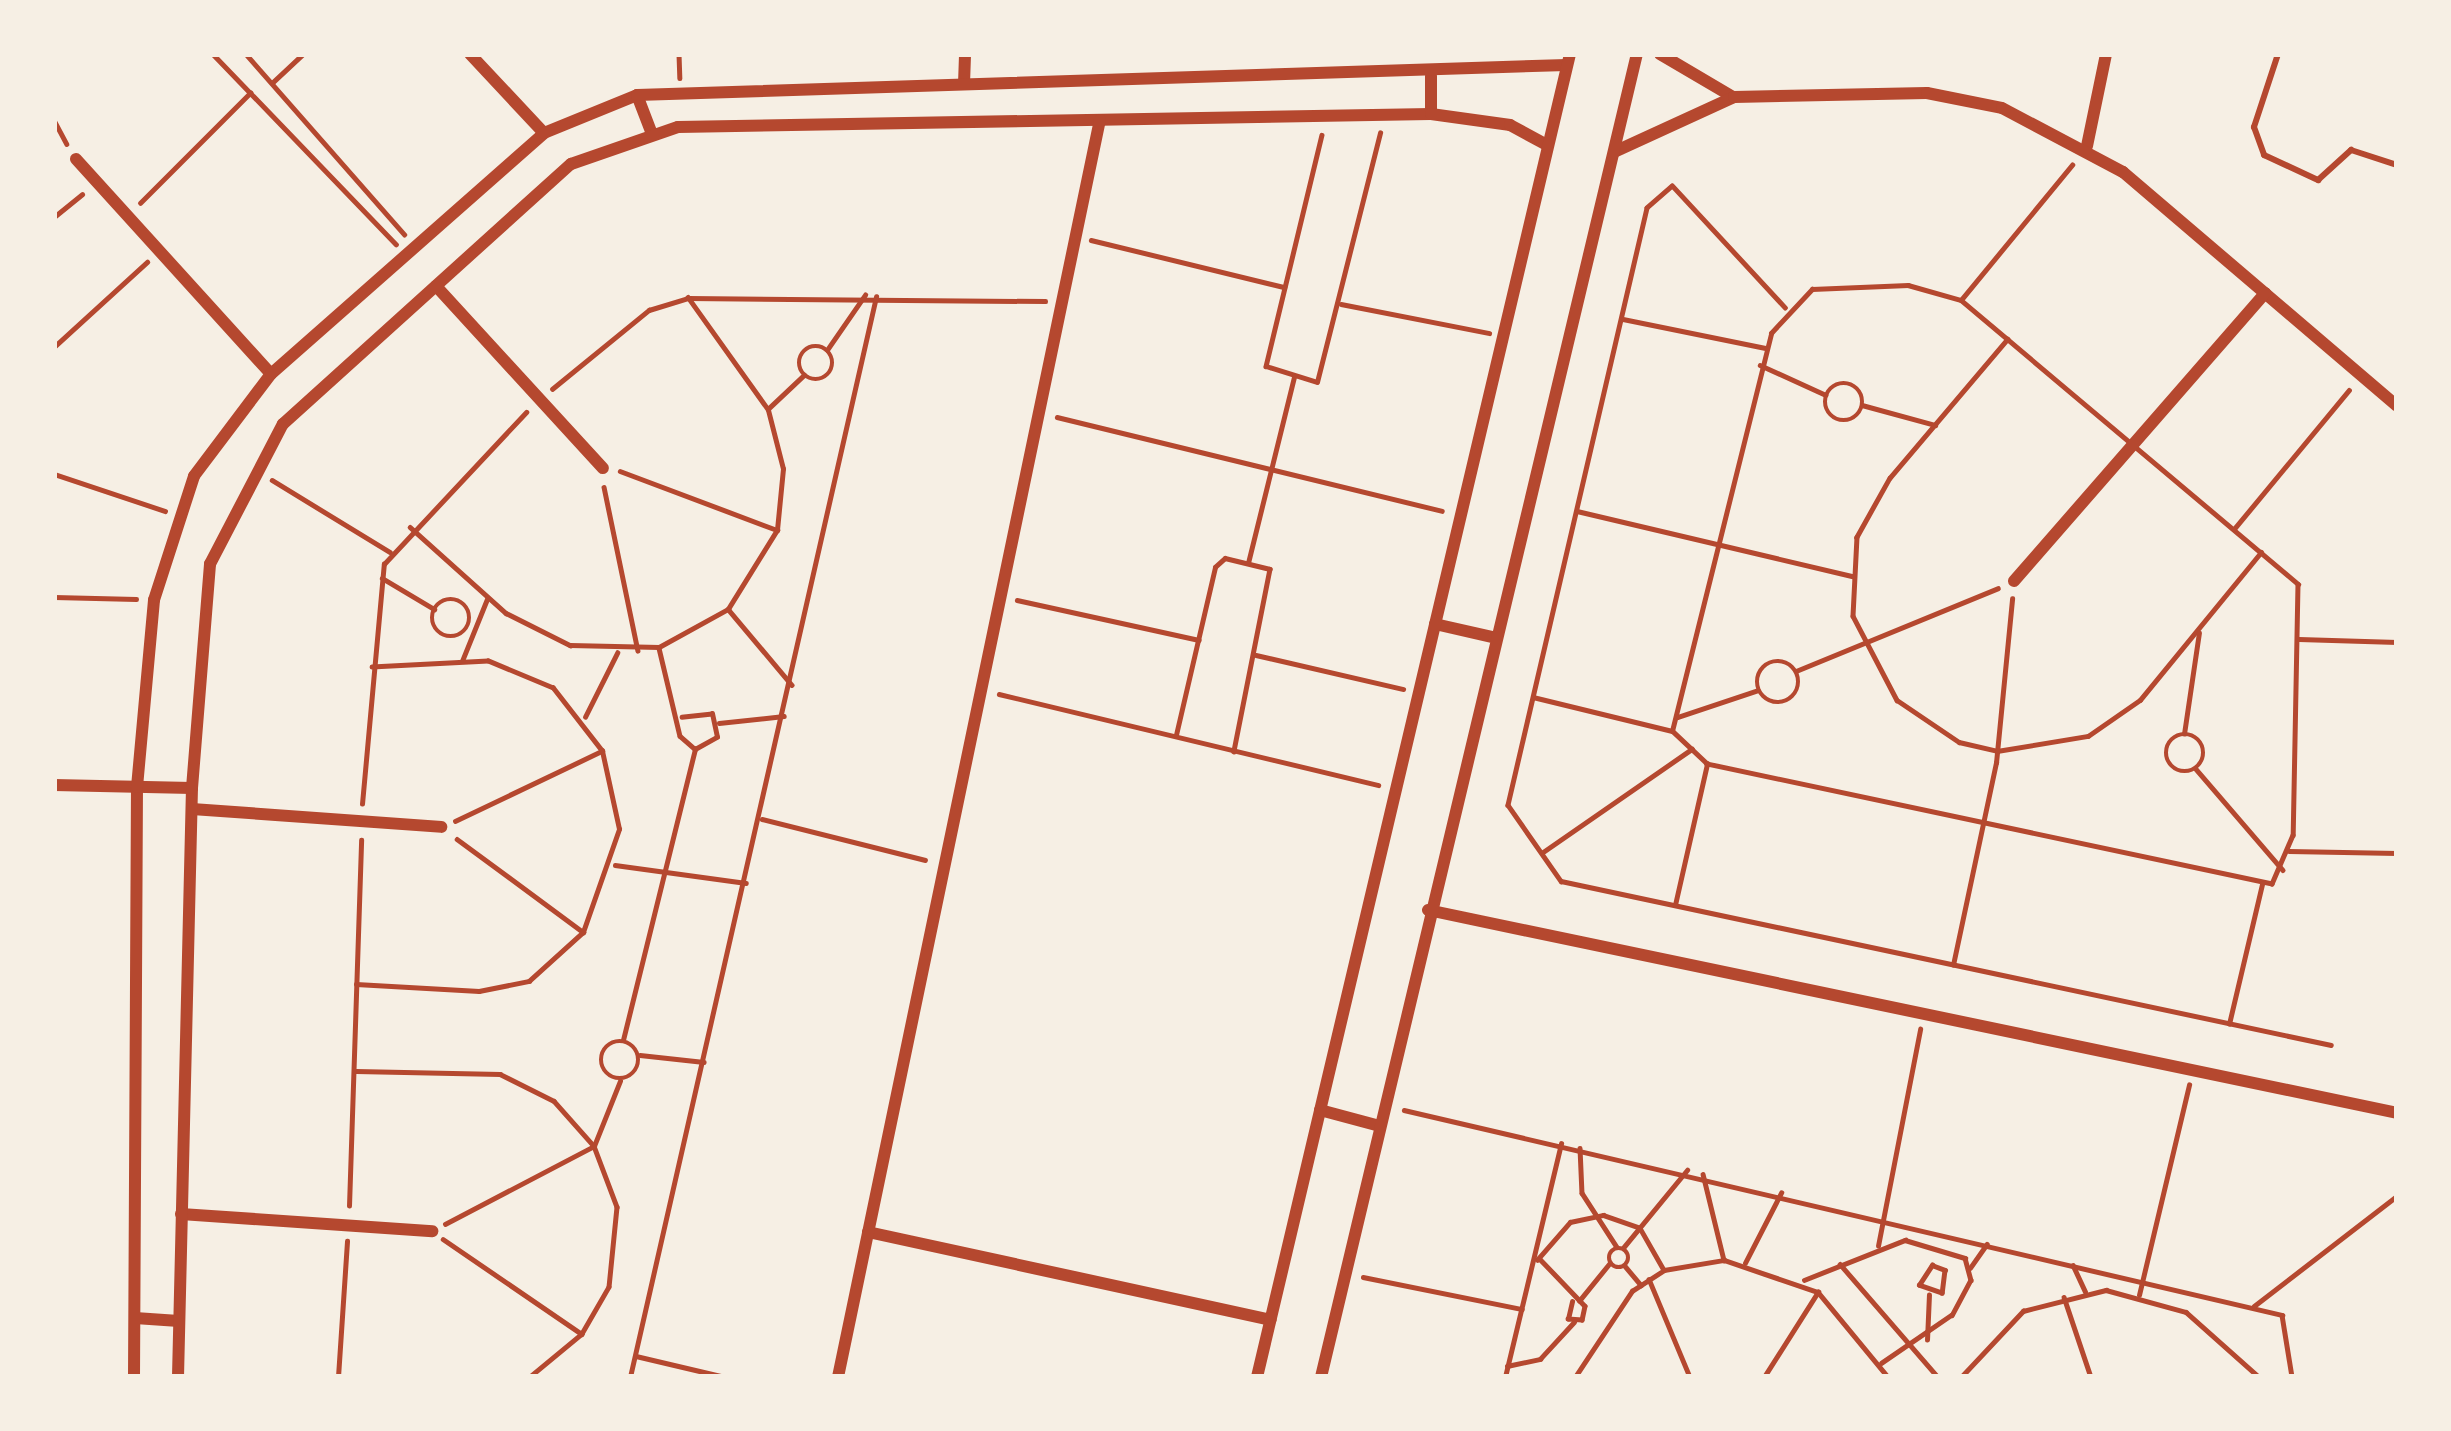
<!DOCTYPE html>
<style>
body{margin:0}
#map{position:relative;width:2451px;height:1431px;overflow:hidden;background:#f6efe4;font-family:Montserrat,sans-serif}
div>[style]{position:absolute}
.path>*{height:4.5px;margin:-2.25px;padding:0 2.25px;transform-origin:2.25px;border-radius:2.25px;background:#b5482f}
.path>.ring{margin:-2.25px;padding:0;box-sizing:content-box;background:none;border:4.5px solid #b5482f;border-radius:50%}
.service>*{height:6px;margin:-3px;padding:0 3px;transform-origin:3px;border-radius:3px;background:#b5482f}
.minor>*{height:12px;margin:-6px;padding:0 6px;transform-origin:6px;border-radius:6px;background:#b5482f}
span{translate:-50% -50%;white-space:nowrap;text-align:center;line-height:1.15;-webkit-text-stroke:10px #f6efe4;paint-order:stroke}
.frame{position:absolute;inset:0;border:57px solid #f6efe4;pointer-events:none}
</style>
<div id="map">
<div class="path">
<i style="left:213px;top:54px;width:264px;rotate:46.1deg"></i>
<i style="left:246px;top:54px;width:240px;rotate:48.7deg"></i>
<i style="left:679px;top:54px;width:24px;rotate:88deg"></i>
<i style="left:272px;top:83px;width:42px;rotate:-43.1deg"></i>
<i style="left:54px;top:120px;width:27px;rotate:62deg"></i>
<i style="left:1322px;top:135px;width:238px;rotate:103.6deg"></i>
<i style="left:1266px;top:366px;width:53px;rotate:17.4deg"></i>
<i style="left:1317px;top:382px;width:257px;rotate:-75.8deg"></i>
<i style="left:140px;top:203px;width:156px;rotate:-45deg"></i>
<i style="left:54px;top:217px;width:36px;rotate:-39deg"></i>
<i style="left:1091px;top:240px;width:199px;rotate:13.7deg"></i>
<i style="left:1908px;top:285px;width:55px;rotate:15.8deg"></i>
<i style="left:1961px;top:300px;width:441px;rotate:40.1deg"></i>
<i style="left:2298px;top:584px;width:251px;rotate:91.1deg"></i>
<i style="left:2293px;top:835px;width:53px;rotate:113.2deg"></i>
<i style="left:2272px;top:884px;width:578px;rotate:-168.01deg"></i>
<i style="left:1707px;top:764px;width:48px;rotate:-136.7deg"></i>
<i style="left:1672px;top:731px;width:410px;rotate:-76deg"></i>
<i style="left:1771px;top:333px;width:60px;rotate:-47deg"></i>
<i style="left:1812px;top:289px;width:96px;rotate:-2.4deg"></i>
<i style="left:1961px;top:300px;width:175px;rotate:-50.6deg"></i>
<i style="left:1341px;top:304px;width:151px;rotate:11.1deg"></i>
<i style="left:1785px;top:308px;width:166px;rotate:-132.8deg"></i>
<i style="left:1672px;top:186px;width:33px;rotate:139deg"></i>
<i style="left:1647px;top:208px;width:613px;rotate:103.11deg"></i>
<i style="left:1508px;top:805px;width:93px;rotate:55.1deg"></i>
<i style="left:1561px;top:881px;width:787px;rotate:12.02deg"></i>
<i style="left:1623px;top:319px;width:145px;rotate:11.5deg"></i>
<i style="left:2008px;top:339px;width:182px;rotate:130.3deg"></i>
<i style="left:1890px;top:478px;width:68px;rotate:119.2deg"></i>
<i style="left:1857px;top:537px;width:79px;rotate:92.9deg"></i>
<i style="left:1853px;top:616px;width:95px;rotate:62.4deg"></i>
<i style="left:1897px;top:700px;width:75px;rotate:34.1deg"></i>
<i style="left:1959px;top:742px;width:39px;rotate:13deg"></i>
<i style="left:1997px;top:751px;width:92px;rotate:-9.4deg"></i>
<i style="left:2088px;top:736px;width:63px;rotate:-34.7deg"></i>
<i style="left:2140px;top:700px;width:191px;rotate:-50.7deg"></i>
<i class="ring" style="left:799px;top:346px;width:29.5px;height:29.5px"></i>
<i style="left:54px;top:347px;width:126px;rotate:-42.4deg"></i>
<i style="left:827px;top:350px;width:67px;rotate:-55.4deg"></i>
<i style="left:1760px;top:365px;width:72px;rotate:24.4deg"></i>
<i class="ring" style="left:1825px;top:383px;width:33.5px;height:33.5px"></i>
<i style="left:552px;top:389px;width:125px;rotate:-39.2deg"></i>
<i style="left:649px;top:310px;width:41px;rotate:-17.1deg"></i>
<i style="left:688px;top:298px;width:357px;rotate:0.5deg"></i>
<i style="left:1862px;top:405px;width:76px;rotate:15.3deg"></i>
<i style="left:769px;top:408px;width:48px;rotate:-43.3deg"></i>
<i style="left:1057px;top:417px;width:396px;rotate:13.7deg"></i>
<i style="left:620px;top:471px;width:168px;rotate:20.6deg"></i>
<i style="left:54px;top:474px;width:117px;rotate:18.4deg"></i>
<i style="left:272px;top:480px;width:138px;rotate:31.4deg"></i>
<i style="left:604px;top:487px;width:167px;rotate:78.3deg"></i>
<i style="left:1577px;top:511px;width:283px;rotate:13.3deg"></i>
<i style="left:410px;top:527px;width:129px;rotate:41.9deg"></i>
<i style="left:506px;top:613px;width:72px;rotate:26.6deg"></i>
<i style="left:570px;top:645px;width:89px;rotate:1.3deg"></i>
<i style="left:659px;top:647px;width:79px;rotate:-28.8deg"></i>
<i style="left:728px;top:609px;width:93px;rotate:-58.2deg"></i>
<i style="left:777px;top:530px;width:61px;rotate:-84.4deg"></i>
<i style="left:783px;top:469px;width:61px;rotate:-104.3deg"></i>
<i style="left:768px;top:410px;width:138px;rotate:-125.5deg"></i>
<i style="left:2234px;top:529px;width:180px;rotate:-50.4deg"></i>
<i style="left:1248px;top:563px;width:192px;rotate:-76.1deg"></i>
<i style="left:382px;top:578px;width:61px;rotate:30.8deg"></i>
<i style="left:54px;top:597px;width:82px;rotate:1.4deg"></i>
<i class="ring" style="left:432px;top:599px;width:33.5px;height:33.5px"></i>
<i style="left:1017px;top:600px;width:186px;rotate:12.4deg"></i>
<i style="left:728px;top:609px;width:99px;rotate:49.9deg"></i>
<i style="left:2299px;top:639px;width:98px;rotate:1.8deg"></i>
<i style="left:659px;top:648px;width:90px;rotate:76.6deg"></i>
<i style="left:680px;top:736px;width:20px;rotate:41deg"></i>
<i style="left:695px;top:749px;width:25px;rotate:-29deg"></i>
<i style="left:717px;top:737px;width:24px;rotate:-102deg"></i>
<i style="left:712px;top:714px;width:30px;rotate:174deg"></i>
<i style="left:1256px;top:655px;width:151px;rotate:13deg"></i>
<i style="left:462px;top:661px;width:67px;rotate:-68deg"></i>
<i class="ring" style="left:1757px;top:661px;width:37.5px;height:37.5px"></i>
<i style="left:1796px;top:671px;width:218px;rotate:-22.3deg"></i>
<i style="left:999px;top:694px;width:390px;rotate:13.5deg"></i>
<i style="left:1533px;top:697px;width:143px;rotate:13.7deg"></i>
<i style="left:585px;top:717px;width:72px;rotate:-63.4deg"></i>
<i style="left:1678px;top:717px;width:84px;rotate:-18.6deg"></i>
<i style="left:719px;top:723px;width:65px;rotate:-6.1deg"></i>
<i style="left:2184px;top:734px;width:102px;rotate:-81.6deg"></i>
<i class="ring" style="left:2166px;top:734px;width:33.5px;height:33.5px"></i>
<i style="left:1176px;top:735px;width:172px;rotate:-76.9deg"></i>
<i style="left:1215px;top:567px;width:13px;rotate:-42deg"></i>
<i style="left:1225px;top:558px;width:46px;rotate:13.7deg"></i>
<i style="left:1270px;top:569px;width:186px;rotate:101.2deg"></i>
<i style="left:2196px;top:769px;width:133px;rotate:49.3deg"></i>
<i style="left:362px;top:804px;width:241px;rotate:-84.8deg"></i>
<i style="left:384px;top:564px;width:208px;rotate:-46.9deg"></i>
<i style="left:762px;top:819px;width:168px;rotate:14.1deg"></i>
<i style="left:455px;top:821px;width:163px;rotate:-25.5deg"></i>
<i style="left:457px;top:839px;width:157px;rotate:36.4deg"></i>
<i style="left:2289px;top:851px;width:108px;rotate:1.1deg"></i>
<i style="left:1543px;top:852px;width:181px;rotate:-34.7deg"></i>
<i style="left:615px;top:865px;width:132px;rotate:7.8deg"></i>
<i style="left:1675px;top:905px;width:145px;rotate:-77.2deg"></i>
<i style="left:1953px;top:965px;width:207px;rotate:-78deg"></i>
<i style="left:1996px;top:763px;width:165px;rotate:-84.4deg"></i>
<i style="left:356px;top:984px;width:123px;rotate:3.3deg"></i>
<i style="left:479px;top:991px;width:51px;rotate:-11.3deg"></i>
<i style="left:529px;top:981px;width:73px;rotate:-42.2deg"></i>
<i style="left:583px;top:932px;width:109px;rotate:-70.7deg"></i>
<i style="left:619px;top:829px;width:80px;rotate:-102.3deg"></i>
<i style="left:602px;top:751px;width:80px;rotate:-127.9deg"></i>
<i style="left:553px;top:688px;width:70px;rotate:-157.4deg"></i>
<i style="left:488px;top:661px;width:116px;rotate:177deg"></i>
<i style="left:2229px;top:1024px;width:144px;rotate:-76.7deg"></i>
<i style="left:623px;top:1040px;width:300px;rotate:-76.1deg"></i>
<i class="ring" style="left:601px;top:1041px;width:33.5px;height:33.5px"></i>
<i style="left:640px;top:1055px;width:64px;rotate:6.2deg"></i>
<i style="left:356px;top:1071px;width:144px;rotate:1.2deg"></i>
<i style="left:500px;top:1074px;width:60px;rotate:26.6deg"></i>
<i style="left:554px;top:1101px;width:60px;rotate:48.4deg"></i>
<i style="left:594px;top:1146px;width:65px;rotate:69.3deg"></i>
<i style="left:617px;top:1207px;width:80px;rotate:95.7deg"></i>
<i style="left:609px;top:1287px;width:54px;rotate:119.9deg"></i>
<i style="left:582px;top:1334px;width:67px;rotate:140.4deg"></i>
<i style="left:1404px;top:1110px;width:902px;rotate:13.14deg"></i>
<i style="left:2282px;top:1315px;width:63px;rotate:80.8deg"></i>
<i style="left:1580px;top:1148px;width:45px;rotate:87.5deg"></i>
<i style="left:1582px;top:1193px;width:64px;rotate:57.1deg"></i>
<i style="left:1703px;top:1174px;width:89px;rotate:76.3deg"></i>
<i style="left:349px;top:1206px;width:366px;rotate:-88.1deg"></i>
<i style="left:445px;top:1224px;width:168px;rotate:-27.6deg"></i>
<i style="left:594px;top:1146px;width:70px;rotate:-68.2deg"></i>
<i style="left:443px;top:1239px;width:168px;rotate:34.4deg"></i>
<i style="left:1878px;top:1246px;width:221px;rotate:-79deg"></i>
<i class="ring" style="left:1609px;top:1248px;width:15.5px;height:15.5px"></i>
<i style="left:1623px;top:1248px;width:101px;rotate:-50.6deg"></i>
<i style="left:1539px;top:1258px;width:66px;rotate:46.2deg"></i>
<i style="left:1585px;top:1306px;width:14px;rotate:102deg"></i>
<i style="left:1582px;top:1320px;width:14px;rotate:-176deg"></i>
<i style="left:1568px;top:1319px;width:18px;rotate:-77deg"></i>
<i style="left:1537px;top:1260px;width:50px;rotate:-49deg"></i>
<i style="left:1570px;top:1222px;width:34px;rotate:-12deg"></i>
<i style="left:1603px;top:1215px;width:39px;rotate:19deg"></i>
<i style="left:1640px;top:1228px;width:48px;rotate:60.3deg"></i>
<i style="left:1745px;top:1263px;width:79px;rotate:-62.8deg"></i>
<i style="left:1840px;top:1264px;width:150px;rotate:49.1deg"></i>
<i style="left:1932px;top:1265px;width:14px;rotate:21deg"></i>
<i style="left:1945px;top:1270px;width:23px;rotate:97deg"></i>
<i style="left:1942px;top:1293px;width:24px;rotate:-161deg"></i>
<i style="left:1919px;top:1285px;width:24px;rotate:-57deg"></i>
<i style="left:2073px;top:1265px;width:29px;rotate:65deg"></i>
<i style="left:1625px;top:1266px;width:25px;rotate:50deg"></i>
<i style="left:1970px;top:1268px;width:29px;rotate:-55deg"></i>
<i style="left:1363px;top:1277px;width:162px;rotate:11.4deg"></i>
<i style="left:1649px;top:1279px;width:106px;rotate:67.3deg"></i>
<i style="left:1804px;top:1280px;width:109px;rotate:-21.6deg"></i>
<i style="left:1905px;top:1240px;width:63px;rotate:16.7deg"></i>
<i style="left:1965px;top:1258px;width:23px;rotate:75deg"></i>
<i style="left:1971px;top:1280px;width:40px;rotate:118deg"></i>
<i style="left:1952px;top:1315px;width:85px;rotate:145.6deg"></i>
<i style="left:2139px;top:1295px;width:216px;rotate:-76.6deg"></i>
<i style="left:2064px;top:1297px;width:84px;rotate:71.4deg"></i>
<i style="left:1579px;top:1301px;width:48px;rotate:-51deg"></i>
<i style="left:2254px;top:1306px;width:180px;rotate:-37.6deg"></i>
<i style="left:1927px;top:1340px;width:45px;rotate:-87.5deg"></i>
<i style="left:636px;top:1356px;width:91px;rotate:13.3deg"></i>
<i style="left:1507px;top:1366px;width:34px;rotate:-12deg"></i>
<i style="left:1540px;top:1359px;width:50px;rotate:-47.4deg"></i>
<i style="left:338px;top:1377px;width:136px;rotate:-86.2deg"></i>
<i style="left:630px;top:1377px;width:1108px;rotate:-77.17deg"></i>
<i style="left:1505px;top:1377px;width:240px;rotate:-76.5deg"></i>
<i style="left:1575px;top:1377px;width:103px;rotate:-56.5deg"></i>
<i style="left:1632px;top:1291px;width:38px;rotate:-33deg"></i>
<i style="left:1664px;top:1270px;width:61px;rotate:-9.5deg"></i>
<i style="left:1724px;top:1260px;width:99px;rotate:18.8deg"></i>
<i style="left:1818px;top:1292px;width:110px;rotate:50.5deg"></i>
<i style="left:1764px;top:1377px;width:101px;rotate:-57.6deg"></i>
<i style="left:1961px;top:1377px;width:91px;rotate:-46.8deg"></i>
<i style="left:2023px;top:1311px;width:86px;rotate:-14.2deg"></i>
<i style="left:2106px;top:1290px;width:83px;rotate:15.4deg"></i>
<i style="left:2186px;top:1312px;width:98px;rotate:41.7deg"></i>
</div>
<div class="service">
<i style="left:2278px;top:54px;width:77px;rotate:108.2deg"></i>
<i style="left:2254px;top:127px;width:30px;rotate:70deg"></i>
<i style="left:2264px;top:155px;width:60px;rotate:24.8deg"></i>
<i style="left:2318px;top:180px;width:45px;rotate:-42.3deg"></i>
<i style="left:2351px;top:150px;width:48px;rotate:18.1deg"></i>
</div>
<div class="minor">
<i style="left:470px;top:54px;width:108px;rotate:46.9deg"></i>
<i style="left:1660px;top:54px;width:85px;rotate:30.5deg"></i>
<i style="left:964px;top:84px;width:30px;rotate:-88deg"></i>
<i style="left:637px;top:95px;width:39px;rotate:69deg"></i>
<i style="left:1431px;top:114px;width:38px;rotate:-90deg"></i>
<i style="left:2087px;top:146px;width:94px;rotate:-78.3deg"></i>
<i style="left:1614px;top:152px;width:132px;rotate:-24.6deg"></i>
<i style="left:1734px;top:97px;width:193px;rotate:-1.2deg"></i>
<i style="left:1927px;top:93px;width:76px;rotate:11.3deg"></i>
<i style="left:2002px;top:108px;width:137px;rotate:27.9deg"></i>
<i style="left:2123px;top:172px;width:360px;rotate:40.5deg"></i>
<i style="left:76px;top:159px;width:290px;rotate:47.8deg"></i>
<i style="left:436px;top:286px;width:247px;rotate:47.5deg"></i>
<i style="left:2014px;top:581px;width:382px;rotate:-48.9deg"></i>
<i style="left:1435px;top:624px;width:58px;rotate:12.8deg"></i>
<i style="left:54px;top:785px;width:138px;rotate:1.2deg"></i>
<i style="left:192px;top:809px;width:250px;rotate:4.1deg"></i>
<i style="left:1428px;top:910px;width:990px;rotate:11.83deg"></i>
<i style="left:1320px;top:1110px;width:58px;rotate:15deg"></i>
<i style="left:181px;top:1214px;width:252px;rotate:3.9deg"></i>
<i style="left:868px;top:1232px;width:412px;rotate:12.3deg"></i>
<i style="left:135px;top:1318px;width:44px;rotate:3.9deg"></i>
<i style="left:134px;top:1377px;width:590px;rotate:-89.71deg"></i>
<i style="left:137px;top:787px;width:188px;rotate:-84.8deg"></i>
<i style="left:154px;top:600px;width:130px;rotate:-72.1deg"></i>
<i style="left:194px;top:476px;width:128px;rotate:-53deg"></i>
<i style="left:271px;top:374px;width:364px;rotate:-41.4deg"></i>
<i style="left:544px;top:133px;width:100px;rotate:-22.2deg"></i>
<i style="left:637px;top:95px;width:930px;rotate:-1.85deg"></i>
<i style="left:178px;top:1377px;width:589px;rotate:-88.64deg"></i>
<i style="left:192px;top:788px;width:225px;rotate:-85.4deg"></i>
<i style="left:210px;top:564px;width:158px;rotate:-62.5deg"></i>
<i style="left:283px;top:424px;width:388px;rotate:-42.1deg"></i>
<i style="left:571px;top:164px;width:113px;rotate:-19.1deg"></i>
<i style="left:678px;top:127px;width:753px;rotate:-0.99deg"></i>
<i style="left:1431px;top:114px;width:80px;rotate:7.9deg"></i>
<i style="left:1510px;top:125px;width:42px;rotate:28.4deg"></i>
<i style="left:838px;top:1377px;width:1284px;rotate:-78.23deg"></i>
<i style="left:1257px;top:1377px;width:1360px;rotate:-76.69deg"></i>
<i style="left:1321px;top:1377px;width:1360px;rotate:-76.57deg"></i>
</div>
<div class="frame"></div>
</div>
